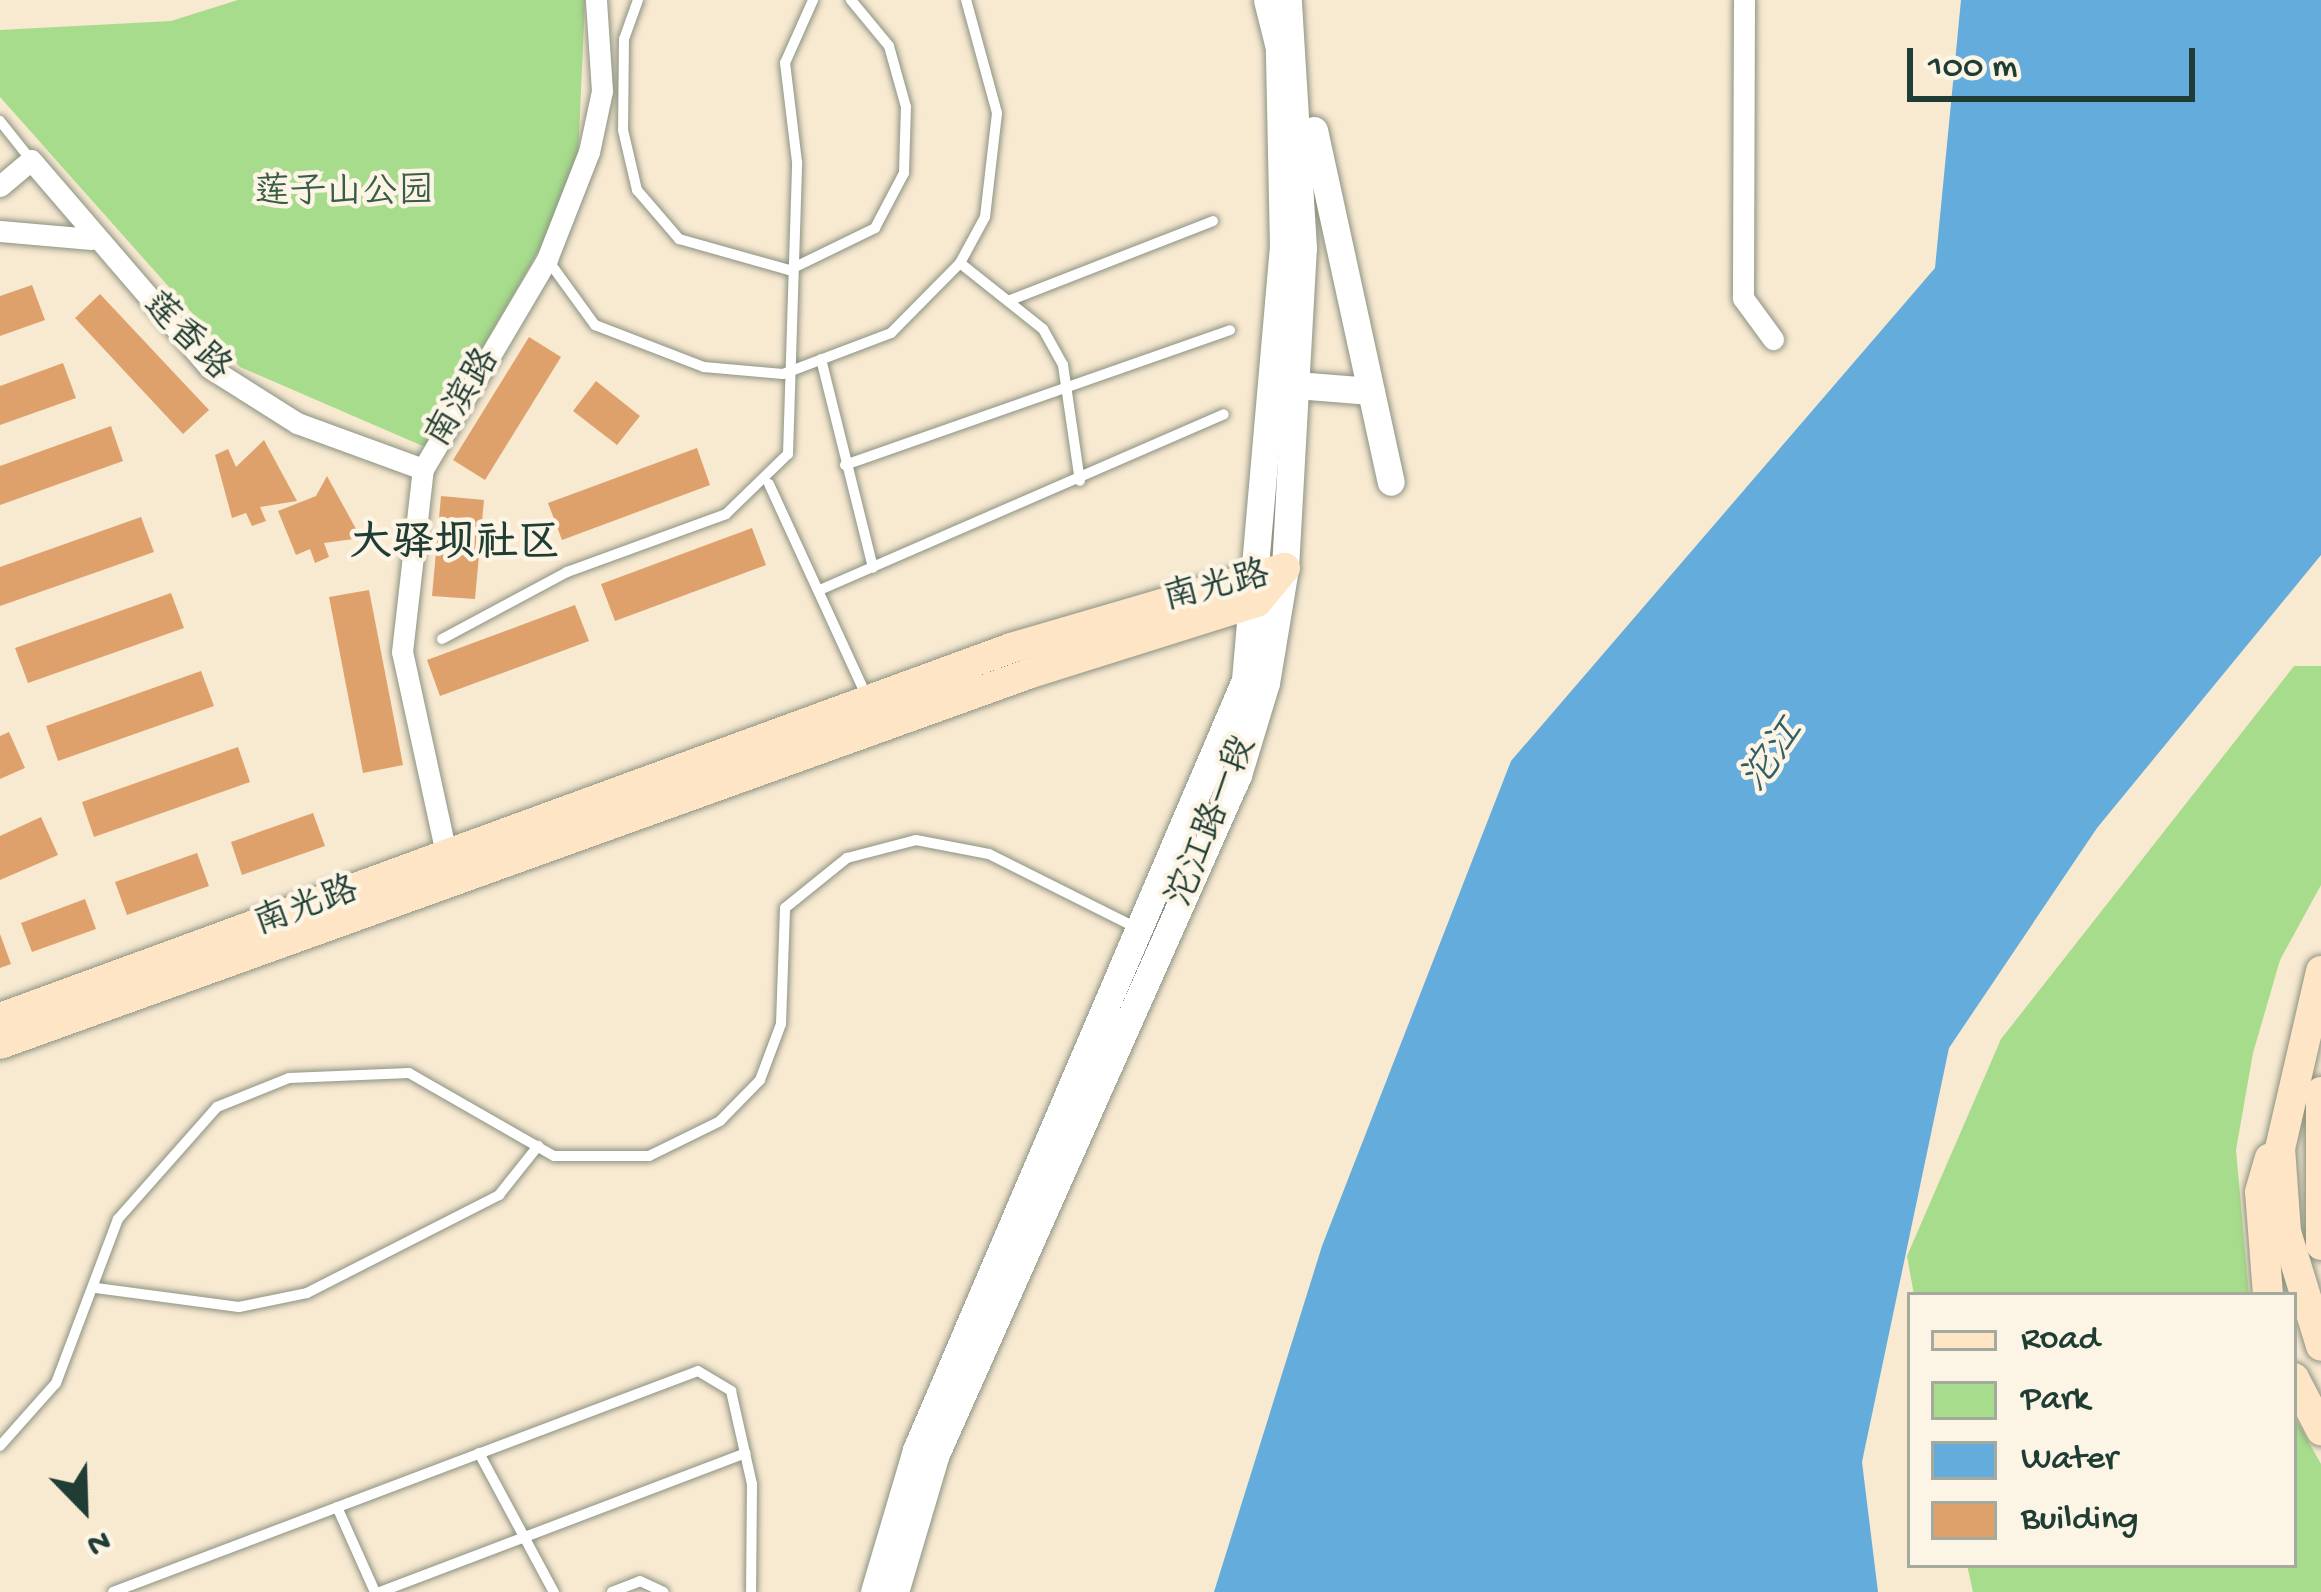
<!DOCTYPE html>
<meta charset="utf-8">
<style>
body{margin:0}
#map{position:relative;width:2321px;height:1592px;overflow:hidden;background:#f8e9d1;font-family:"Gochi Hand","LXGW WenKai TC",sans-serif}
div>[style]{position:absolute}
.green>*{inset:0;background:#a7dc8c}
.water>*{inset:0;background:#64acdb}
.building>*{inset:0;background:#dea16c}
.roads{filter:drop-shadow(0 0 3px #8c9382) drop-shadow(0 0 3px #8c9382)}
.service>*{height:10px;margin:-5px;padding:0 5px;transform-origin:5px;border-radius:5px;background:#fff}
.minor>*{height:21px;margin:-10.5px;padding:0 10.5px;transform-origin:10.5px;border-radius:10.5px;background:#fff}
.tertiary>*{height:27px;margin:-13.5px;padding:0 13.5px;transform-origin:13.5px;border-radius:13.5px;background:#fff}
.secondary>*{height:30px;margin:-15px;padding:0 15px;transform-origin:15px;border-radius:15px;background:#fee5c5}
span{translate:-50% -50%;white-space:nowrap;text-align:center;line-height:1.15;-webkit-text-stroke:9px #fcf5e5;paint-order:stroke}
.park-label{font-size:36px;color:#3a5d46}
.street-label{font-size:36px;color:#1f3d34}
.water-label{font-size:39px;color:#345e66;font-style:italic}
.quarter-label{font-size:42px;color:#1f3d34;font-weight:700}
.legend{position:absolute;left:1907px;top:1292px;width:390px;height:276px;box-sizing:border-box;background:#fcf5e5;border:3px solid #a4ab9e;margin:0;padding:15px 21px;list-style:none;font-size:36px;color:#1f3d34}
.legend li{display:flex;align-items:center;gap:24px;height:60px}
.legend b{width:60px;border:3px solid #a4ab9e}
.north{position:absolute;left:24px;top:1448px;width:120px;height:120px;-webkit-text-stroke:9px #fcf5e5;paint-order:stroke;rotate:157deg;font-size:33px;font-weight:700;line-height:48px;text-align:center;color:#1f3d34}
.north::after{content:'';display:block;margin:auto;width:42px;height:54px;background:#1f3d34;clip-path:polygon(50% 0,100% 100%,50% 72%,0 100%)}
.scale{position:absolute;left:1907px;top:48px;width:288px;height:54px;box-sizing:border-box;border:6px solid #1f3d34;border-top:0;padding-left:15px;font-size:36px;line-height:42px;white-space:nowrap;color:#1f3d34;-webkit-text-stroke:9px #fcf5e5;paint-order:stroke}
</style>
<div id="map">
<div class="green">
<i style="clip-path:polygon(238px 0,585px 0,578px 159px,542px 245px,425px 447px,240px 367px,0 97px,0 30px,171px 21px)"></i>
<i style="clip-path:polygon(2294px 666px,2321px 666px,2321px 885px,2280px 960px,2253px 1053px,2236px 1150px,2249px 1295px,1914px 1295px,1907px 1256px,2001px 1039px)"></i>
<i style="clip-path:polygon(2294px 1416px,2321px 1464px,2321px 1592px,1973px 1592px,1967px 1565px,2294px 1565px)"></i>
</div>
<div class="water">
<i style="clip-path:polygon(1961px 0,2321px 0,2321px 555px,2097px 828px,1949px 1048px,1862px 1462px,1878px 1592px,1214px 1592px,1322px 1246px,1511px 761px,1935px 268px)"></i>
</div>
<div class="building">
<i style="clip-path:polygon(32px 285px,45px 320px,0 336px,0 296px)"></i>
<i style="clip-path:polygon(100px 294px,209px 410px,183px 434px,75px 318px)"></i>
<i style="clip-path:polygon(529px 337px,561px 357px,485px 480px,453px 460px)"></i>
<i style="clip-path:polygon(63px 363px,76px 398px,0 425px,0 386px)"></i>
<i style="clip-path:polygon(596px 381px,640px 416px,617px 445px,573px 411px)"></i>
<i style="clip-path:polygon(111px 426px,123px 461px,0 505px,0 466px)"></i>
<i style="clip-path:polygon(264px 440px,297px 501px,260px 507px,266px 521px,252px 526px,246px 513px,232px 518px,215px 455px,228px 449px,236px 467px)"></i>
<i style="clip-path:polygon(697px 448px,710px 485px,562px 540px,548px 503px)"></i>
<i style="clip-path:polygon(327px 476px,361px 538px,324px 543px,329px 557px,315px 563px,310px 549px,296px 555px,278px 511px,316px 496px)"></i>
<i style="clip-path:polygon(441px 496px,484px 500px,475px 599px,432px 596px)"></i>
<i style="clip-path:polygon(141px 517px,154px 552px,0 606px,0 567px)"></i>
<i style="clip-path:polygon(752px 528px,766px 565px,615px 621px,601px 584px)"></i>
<i style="clip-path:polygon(369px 590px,403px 765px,363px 773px,329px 597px)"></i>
<i style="clip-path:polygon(171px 593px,184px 628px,28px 683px,15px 648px)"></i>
<i style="clip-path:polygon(575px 605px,589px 641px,440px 696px,427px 660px)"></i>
<i style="clip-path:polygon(201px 671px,214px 706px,58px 761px,46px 726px)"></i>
<i style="clip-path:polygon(9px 732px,25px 768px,0 779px,0 736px)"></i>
<i style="clip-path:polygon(238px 747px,250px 782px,94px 837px,82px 802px)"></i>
<i style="clip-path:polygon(313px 813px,325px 846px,242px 875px,231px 842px)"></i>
<i style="clip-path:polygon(41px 817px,58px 855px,0 880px,0 836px)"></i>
<i style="clip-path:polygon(197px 853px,209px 886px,127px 915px,115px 882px)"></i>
<i style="clip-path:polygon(85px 899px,96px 929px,32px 952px,21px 923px)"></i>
<i style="clip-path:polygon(0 934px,11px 964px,0 968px)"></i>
</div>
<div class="roads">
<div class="service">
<i style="left:638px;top:0;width:41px;rotate:109.7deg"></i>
<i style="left:624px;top:39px;width:91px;rotate:90.6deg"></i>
<i style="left:623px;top:130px;width:62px;rotate:76.9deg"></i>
<i style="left:637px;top:190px;width:65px;rotate:49.4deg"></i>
<i style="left:679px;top:239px;width:114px;rotate:15.7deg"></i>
<i style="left:789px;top:270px;width:96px;rotate:-26deg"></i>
<i style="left:875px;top:228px;width:62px;rotate:-62.2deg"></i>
<i style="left:904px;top:173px;width:66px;rotate:-88.3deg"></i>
<i style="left:906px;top:107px;width:63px;rotate:-105.6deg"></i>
<i style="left:889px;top:46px;width:60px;rotate:-129.6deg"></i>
<i style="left:0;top:121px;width:50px;rotate:51.5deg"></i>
<i style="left:547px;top:259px;width:82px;rotate:54deg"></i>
<i style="left:595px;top:325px;width:117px;rotate:21.1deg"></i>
<i style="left:704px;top:367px;width:79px;rotate:5.1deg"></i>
<i style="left:783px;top:374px;width:116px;rotate:-20.8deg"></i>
<i style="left:891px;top:333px;width:98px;rotate:-45.4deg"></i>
<i style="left:960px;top:263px;width:52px;rotate:-61.5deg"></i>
<i style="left:985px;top:217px;width:105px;rotate:-83.4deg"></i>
<i style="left:997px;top:113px;width:117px;rotate:-105.3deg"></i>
<i style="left:960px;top:263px;width:106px;rotate:38.5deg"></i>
<i style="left:1043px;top:329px;width:41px;rotate:60.9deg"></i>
<i style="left:1063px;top:365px;width:117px;rotate:81.7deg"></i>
<i style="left:1008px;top:301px;width:220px;rotate:-21.3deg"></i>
<i style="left:821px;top:359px;width:215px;rotate:76deg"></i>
<i style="left:845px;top:465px;width:408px;rotate:-19.3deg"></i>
<i style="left:769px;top:484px;width:237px;rotate:65.3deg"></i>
<i style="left:822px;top:589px;width:438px;rotate:-23.5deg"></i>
<i style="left:442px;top:639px;width:142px;rotate:-28.2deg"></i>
<i style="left:567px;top:572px;width:169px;rotate:-20deg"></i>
<i style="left:726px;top:514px;width:86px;rotate:-44.1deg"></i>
<i style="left:788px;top:454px;width:292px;rotate:-88.2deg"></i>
<i style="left:797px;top:162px;width:100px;rotate:-96.9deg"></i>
<i style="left:785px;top:63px;width:69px;rotate:-66deg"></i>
<i style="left:96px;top:1288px;width:144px;rotate:7.6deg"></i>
<i style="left:239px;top:1307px;width:69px;rotate:-11.6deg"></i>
<i style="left:307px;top:1293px;width:216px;rotate:-27deg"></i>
<i style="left:499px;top:1195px;width:63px;rotate:-51.5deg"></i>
<i style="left:0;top:1446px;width:84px;rotate:-48.4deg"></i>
<i style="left:56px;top:1383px;width:175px;rotate:-69.3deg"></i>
<i style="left:118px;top:1219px;width:149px;rotate:-48.5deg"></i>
<i style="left:217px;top:1107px;width:78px;rotate:-21.9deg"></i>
<i style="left:289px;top:1078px;width:120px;rotate:-2.4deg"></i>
<i style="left:409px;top:1073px;width:167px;rotate:29.8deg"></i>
<i style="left:554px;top:1156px;width:95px"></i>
<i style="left:649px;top:1156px;width:79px;rotate:-26.2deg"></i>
<i style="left:720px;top:1121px;width:57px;rotate:-45.7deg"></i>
<i style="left:760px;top:1080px;width:60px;rotate:-69.4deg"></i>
<i style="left:781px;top:1024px;width:116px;rotate:-88deg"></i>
<i style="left:785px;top:908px;width:80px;rotate:-38.9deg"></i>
<i style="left:847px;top:858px;width:71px;rotate:-14.6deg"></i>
<i style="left:916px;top:840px;width:74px;rotate:10.9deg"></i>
<i style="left:989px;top:854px;width:163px;rotate:26.6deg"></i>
<i style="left:479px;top:1453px;width:158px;rotate:61.7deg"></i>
<i style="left:337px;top:1507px;width:93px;rotate:65.9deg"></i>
<i style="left:113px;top:1592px;width:625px;rotate:-20.7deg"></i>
<i style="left:698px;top:1371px;width:39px;rotate:31deg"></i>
<i style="left:731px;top:1391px;width:95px;rotate:77.3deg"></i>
<i style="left:752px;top:1484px;width:108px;rotate:90.5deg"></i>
<i style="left:380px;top:1592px;width:391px;rotate:-20.8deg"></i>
<i style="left:612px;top:1592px;width:30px;rotate:-21deg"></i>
<i style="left:640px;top:1581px;width:26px;rotate:25deg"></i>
</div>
<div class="minor">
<i style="left:1744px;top:0;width:298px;rotate:90.2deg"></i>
<i style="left:1743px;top:298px;width:51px;rotate:53.8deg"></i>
<i style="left:0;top:186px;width:40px;rotate:-40deg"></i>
<i style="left:31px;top:160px;width:274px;rotate:49.3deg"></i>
<i style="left:210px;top:368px;width:103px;rotate:32.3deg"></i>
<i style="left:297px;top:423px;width:134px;rotate:20.1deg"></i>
<i style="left:0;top:231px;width:92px;rotate:5deg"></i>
<i style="left:449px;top:867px;width:220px;rotate:-102.3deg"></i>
<i style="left:402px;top:652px;width:184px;rotate:-83.5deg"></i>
<i style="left:423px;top:469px;width:244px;rotate:-59.4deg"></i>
<i style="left:547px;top:259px;width:115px;rotate:-68.6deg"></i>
<i style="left:589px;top:152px;width:62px;rotate:-78deg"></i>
<i style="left:602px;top:91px;width:91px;rotate:-93.8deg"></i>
</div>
<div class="tertiary">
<i style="left:1314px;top:130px;width:360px;rotate:77.7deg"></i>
<i style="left:1296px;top:385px;width:75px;rotate:4.6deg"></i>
<i style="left:874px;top:1592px;width:148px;rotate:-73.5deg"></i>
<i style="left:916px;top:1450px;width:837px;rotate:-66.86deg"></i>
<i style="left:1245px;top:680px;width:435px;rotate:-85deg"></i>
<i style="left:1283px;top:247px;width:199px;rotate:-91.2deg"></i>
<i style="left:1279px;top:48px;width:49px;rotate:-104deg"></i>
<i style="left:895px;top:1592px;width:144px;rotate:-73.5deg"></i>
<i style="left:936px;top:1454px;width:743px;rotate:-66.02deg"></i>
<i style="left:1238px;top:775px;width:96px;rotate:-73.1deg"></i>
<i style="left:1266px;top:683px;width:117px;rotate:-80.6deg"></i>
<i style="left:1285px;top:568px;width:321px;rotate:-86.8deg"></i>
<i style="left:1303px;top:248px;width:248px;rotate:-93.5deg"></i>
</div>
<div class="secondary">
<i style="left:2321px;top:971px;width:182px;rotate:103deg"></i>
<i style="left:2280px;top:1148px;width:84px;rotate:85.9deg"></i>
<i style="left:2286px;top:1232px;width:119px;rotate:72.9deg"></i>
<i style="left:0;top:1018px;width:1077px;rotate:-20.1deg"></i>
<i style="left:1011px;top:648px;width:285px;rotate:-16.3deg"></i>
<i style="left:0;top:1044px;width:1093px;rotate:-19.79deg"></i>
<i style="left:1028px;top:674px;width:240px;rotate:-17.5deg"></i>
<i style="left:1257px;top:602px;width:44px;rotate:-50.5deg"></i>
<i style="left:2321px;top:1092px;width:153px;rotate:90deg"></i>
<i style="left:2268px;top:1295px;width:103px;rotate:-94.4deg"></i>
<i style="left:2260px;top:1192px;width:35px;rotate:-74deg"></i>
<i style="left:2294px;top:1378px;width:59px;rotate:62.6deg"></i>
</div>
</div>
<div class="park-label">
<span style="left:344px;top:195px">莲子山公园</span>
</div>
<div class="street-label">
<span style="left:185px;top:338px;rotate:45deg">莲香路</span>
<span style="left:465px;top:399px;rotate:-59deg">南滨路</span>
<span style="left:1217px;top:589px;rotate:-14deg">南光路</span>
<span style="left:1214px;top:822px;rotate:-68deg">沱江路一段</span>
<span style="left:307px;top:909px;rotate:-20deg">南光路</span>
</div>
<div class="water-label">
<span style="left:1775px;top:757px;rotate:-54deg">沱江</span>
</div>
<div class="quarter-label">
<span style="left:455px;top:547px">大驿坝社区</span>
</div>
<ul class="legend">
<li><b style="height:15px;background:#fee5c5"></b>Road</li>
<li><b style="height:33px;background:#a7dc8c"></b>Park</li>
<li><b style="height:33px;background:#64acdb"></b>Water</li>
<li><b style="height:33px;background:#dea16c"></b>Building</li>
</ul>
<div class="north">N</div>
<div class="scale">100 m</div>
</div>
